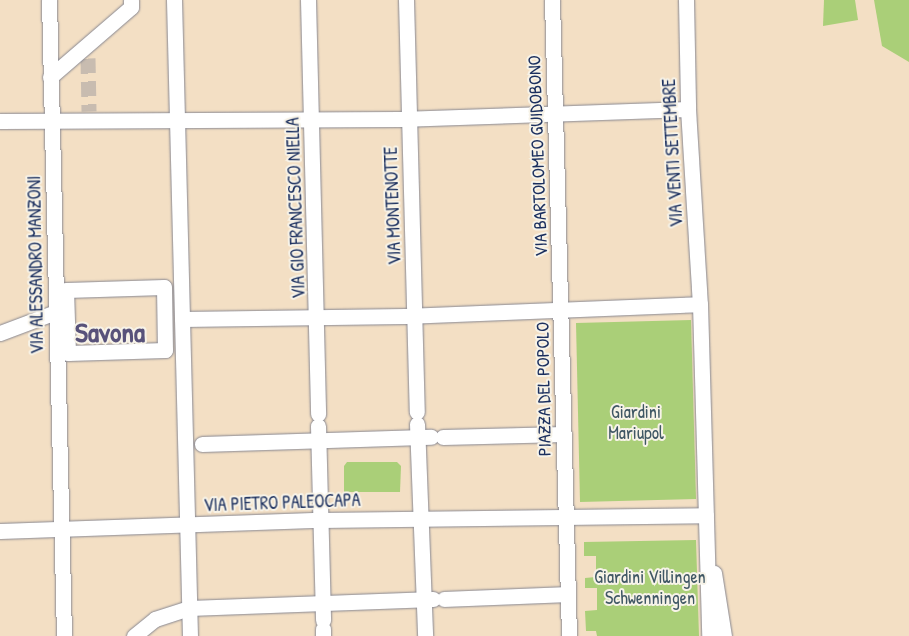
<!DOCTYPE html>
<style>
body{margin:0}
#map{position:relative;width:909px;height:636px;overflow:hidden;background:#f3dfc4;font-family:"Patrick Hand",sans-serif}
div>[style]{position:absolute}
.green>*{inset:0;background:#aacf78}
.minor-tunnel>*{height:15px;margin-top:-7.5px;transform-origin:0;background:repeating-linear-gradient(90deg,#c8bcb0 0 15px,transparent 0 23px)}
.roads{filter:drop-shadow(0 0 1px #878791) drop-shadow(0 0 1px #878791)}
.minor>*{height:15px;margin:-7.5px;padding:0 7.5px;transform-origin:7.5px;border-radius:7.5px;background:#fff}
span{translate:-50% -50%;white-space:nowrap;text-align:center;line-height:1.15;-webkit-text-stroke:4px #f7f3e8;paint-order:stroke}
.street-label{font-size:18px;color:#1b2f5e}
.park-label{font-size:18px;color:#3f5764}
.town-label{font-size:28px;color:#58527a;font-weight:700}
</style>
<div id="map">
<div class="green">
<i style="clip-path:polygon(824px 0,855px 0,858px 20px,823px 26px)"></i>
<i style="clip-path:polygon(874px 0,909px 0,909px 62px,882px 46px)"></i>
<i style="clip-path:polygon(691px 320px,696px 499px,580px 502px,576px 323px)"></i>
<i style="clip-path:polygon(347px 462px,397px 462px,401px 466px,400px 492px,344px 492px,344px 466px)"></i>
<i style="clip-path:polygon(696px 540px,699px 636px,597px 636px,596px 631px,586px 631px,585px 611px,597px 610px,597px 588px,585px 588px,585px 578px,596px 577px,596px 556px,584px 556px,584px 542px)"></i>
</div>
<div class="minor-tunnel">
<i style="left:88px;top:58px;width:53px;rotate:88.9deg"></i>
</div>
<div class="roads">
<div class="minor">
<i style="left:49px;top:0;width:636px;rotate:88.65deg"></i>
<i style="left:174px;top:0;width:636px;rotate:88.56deg"></i>
<i style="left:308px;top:0;width:414px;rotate:88.6deg"></i>
<i style="left:406px;top:0;width:412px;rotate:88.5deg"></i>
<i style="left:552px;top:0;width:636px;rotate:88.47deg"></i>
<i style="left:686px;top:0;width:109px;rotate:88.9deg"></i>
<i style="left:688px;top:109px;width:195px;rotate:86.5deg"></i>
<i style="left:700px;top:304px;width:332px;rotate:88.4deg"></i>
<i style="left:50px;top:77px;width:107px;rotate:-40.8deg"></i>
<i style="left:131px;top:7px;width:7px;rotate:-90deg"></i>
<i style="left:0;top:121px;width:400px;rotate:-0.3deg"></i>
<i style="left:400px;top:119px;width:288px;rotate:-2deg"></i>
<i style="left:164px;top:287px;width:63px;rotate:89.1deg"></i>
<i style="left:165px;top:350px;width:97px;rotate:178.2deg"></i>
<i style="left:68px;top:353px;width:63px;rotate:-91.8deg"></i>
<i style="left:66px;top:290px;width:98px;rotate:-1.8deg"></i>
<i style="left:182px;top:319px;width:223px;rotate:-0.8deg"></i>
<i style="left:405px;top:316px;width:295px;rotate:-2.3deg"></i>
<i style="left:0;top:333px;width:68px;rotate:-20.6deg"></i>
<i style="left:417px;top:424px;width:212px;rotate:87.8deg"></i>
<i style="left:318px;top:426px;width:194px;rotate:88.5deg"></i>
<i style="left:443px;top:437px;width:121px;rotate:-1.4deg"></i>
<i style="left:202px;top:444px;width:229px;rotate:-1.8deg"></i>
<i style="left:0;top:531px;width:320px;rotate:-2deg"></i>
<i style="left:320px;top:520px;width:386px;rotate:-0.7deg"></i>
<i style="left:714px;top:573px;width:64px;rotate:81deg"></i>
<i style="left:444px;top:599px;width:124px;rotate:-2.3deg"></i>
<i style="left:323px;top:629px;width:7px;rotate:90deg"></i>
<i style="left:134px;top:636px;width:27px;rotate:-39deg"></i>
<i style="left:155px;top:619px;width:36px;rotate:-18deg"></i>
<i style="left:189px;top:608px;width:244px;rotate:-2.1deg"></i>
</div>
</div>
<div class="street-label">
<span style="left:673px;top:153px;rotate:-93deg">VIA VENTI SETTEMBRE</span>
<span style="left:538px;top:156px;rotate:-92deg">VIA BARTOLOMEO GUIDOBONO</span>
<span style="left:393px;top:206px;rotate:-92deg">VIA MONTENOTTE</span>
<span style="left:296px;top:208px;rotate:-92deg">VIA GIO FRANCESCO NIELLA</span>
<span style="left:36px;top:265px;rotate:-91deg">VIA ALESSANDRO MANZONI</span>
<span style="left:544px;top:389px;rotate:-91deg">PIAZZA DEL POPOLO</span>
<span style="left:282px;top:503px;rotate:-2deg">VIA PIETRO PALEOCAPA</span>
</div>
<div class="park-label">
<span style="left:636px;top:423px">Giardini<br>Mariupol</span>
<span style="left:650px;top:588px">Giardini Villingen<br>Schwenningen</span>
</div>
<div class="town-label">
<span style="left:110px;top:332px">Savona</span>
</div>
</div>
